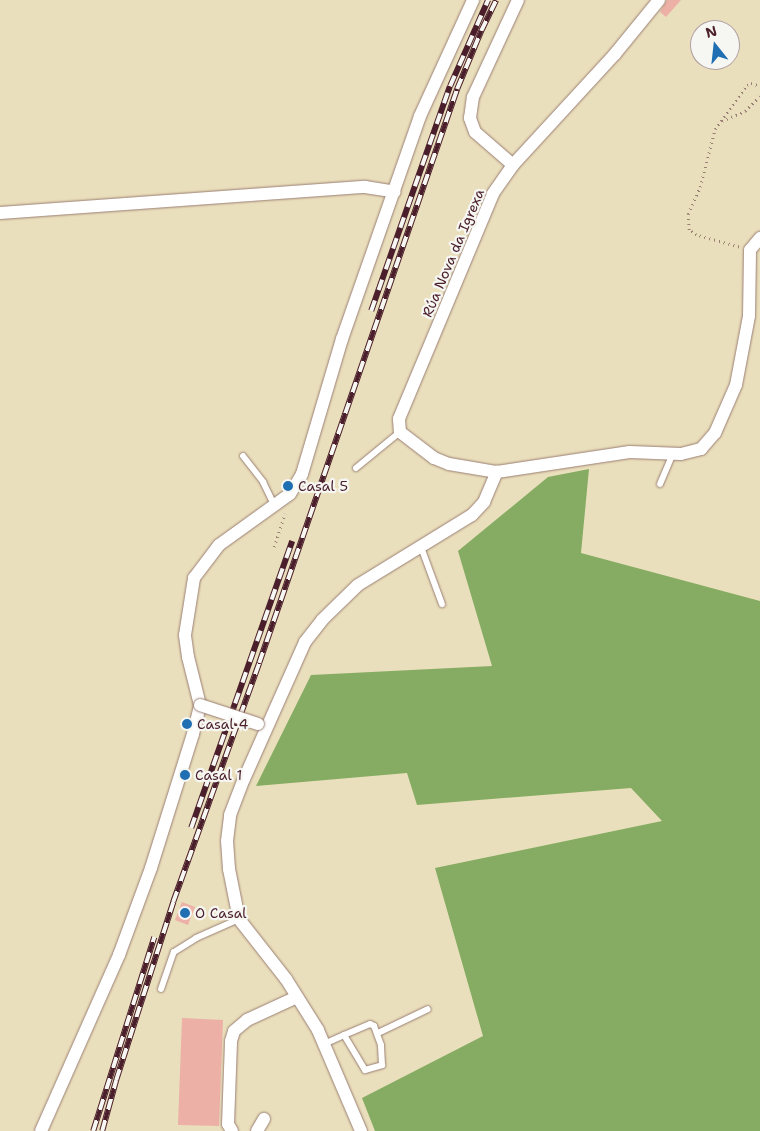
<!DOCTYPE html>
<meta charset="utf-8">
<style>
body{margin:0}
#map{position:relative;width:760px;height:1131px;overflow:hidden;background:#eadfbc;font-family:"Shantell Sans",sans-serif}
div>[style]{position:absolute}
.forest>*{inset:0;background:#85ac62}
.building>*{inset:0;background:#ecb0a7}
.path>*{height:2.5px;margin-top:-1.25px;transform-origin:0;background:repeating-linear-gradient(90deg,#9a7f74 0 1px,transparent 0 5px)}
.roads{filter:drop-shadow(0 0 1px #9a7f74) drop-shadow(0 0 1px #9a7f74)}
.lane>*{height:6px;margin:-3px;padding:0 3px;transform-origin:3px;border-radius:3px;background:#fff}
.street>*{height:12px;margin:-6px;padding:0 6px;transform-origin:6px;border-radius:6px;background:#fff}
.rail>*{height:5.5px;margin-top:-2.75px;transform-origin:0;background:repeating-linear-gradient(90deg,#f6f6f2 0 11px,#4a1f2b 0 22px);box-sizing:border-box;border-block:1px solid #4a1f2b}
.bridges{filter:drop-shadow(0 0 1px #9a7f74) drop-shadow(0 0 1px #9a7f74)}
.street-bridge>*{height:12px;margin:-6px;padding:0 6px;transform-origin:6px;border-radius:6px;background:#fff}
.dots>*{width:14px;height:14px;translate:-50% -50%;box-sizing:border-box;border:2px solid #f6f6f2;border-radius:50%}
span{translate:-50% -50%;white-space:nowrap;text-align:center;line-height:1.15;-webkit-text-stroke:4.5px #f6f6f2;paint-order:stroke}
.street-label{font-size:14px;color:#4a1f2b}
.poi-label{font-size:14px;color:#4a1f2b}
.left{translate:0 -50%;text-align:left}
.north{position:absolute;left:690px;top:20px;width:50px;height:50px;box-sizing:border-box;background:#f6f6f2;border:1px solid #b1a0a2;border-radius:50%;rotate:344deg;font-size:14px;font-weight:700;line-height:20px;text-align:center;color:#4a1f2b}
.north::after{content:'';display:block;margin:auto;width:18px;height:22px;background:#1f6fb2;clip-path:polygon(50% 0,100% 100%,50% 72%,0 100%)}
</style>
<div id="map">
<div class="forest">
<i style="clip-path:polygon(589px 469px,581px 553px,760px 601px,760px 1131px,375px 1131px,362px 1098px,483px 1036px,435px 868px,662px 821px,631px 788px,417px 805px,407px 773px,256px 786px,311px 675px,492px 666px,458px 551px,548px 477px)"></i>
</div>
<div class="building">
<i style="clip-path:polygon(667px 0,681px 0,666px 17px,660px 12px)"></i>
<i style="clip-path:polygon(182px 902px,195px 907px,188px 925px,175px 920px)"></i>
<i style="clip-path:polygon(182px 1018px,223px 1020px,219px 1126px,178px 1125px)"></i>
</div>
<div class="path">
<i style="left:722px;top:121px;width:25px;rotate:-23deg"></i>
<i style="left:745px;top:111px;width:21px;rotate:-45deg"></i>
<i style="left:739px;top:247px;width:45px;rotate:-164.4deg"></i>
<i style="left:696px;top:235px;width:9px;rotate:-144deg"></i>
<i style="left:689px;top:230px;width:16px;rotate:-94deg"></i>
<i style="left:688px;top:214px;width:30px;rotate:-66deg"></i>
<i style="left:700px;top:187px;width:60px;rotate:-75.5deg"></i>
<i style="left:715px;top:129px;width:54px;rotate:-54deg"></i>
<i style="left:747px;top:85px;width:4px;rotate:-27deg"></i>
<i style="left:751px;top:83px;width:9px;rotate:18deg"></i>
<i style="left:274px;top:547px;width:35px;rotate:-72deg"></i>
</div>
<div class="roads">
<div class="lane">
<i style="left:243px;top:456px;width:33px;rotate:52deg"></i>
<i style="left:263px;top:482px;width:25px;rotate:64deg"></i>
<i style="left:356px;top:468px;width:57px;rotate:-39.3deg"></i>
<i style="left:660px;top:484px;width:33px;rotate:-67deg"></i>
<i style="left:421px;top:547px;width:61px;rotate:69.8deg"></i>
<i style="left:161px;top:989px;width:39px;rotate:-71deg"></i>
<i style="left:174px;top:952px;width:26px;rotate:-32deg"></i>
<i style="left:196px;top:938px;width:47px;rotate:-23.8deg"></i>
<i style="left:378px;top:1033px;width:55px;rotate:-25.6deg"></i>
<i style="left:324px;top:1044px;width:22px;rotate:-24deg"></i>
<i style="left:344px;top:1035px;width:41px;rotate:59deg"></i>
<i style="left:365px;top:1070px;width:18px;rotate:-16deg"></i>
<i style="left:382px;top:1065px;width:20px;rotate:-93deg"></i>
<i style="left:381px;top:1045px;width:20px;rotate:-110deg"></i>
<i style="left:374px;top:1026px;width:4px;rotate:-153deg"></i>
<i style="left:370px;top:1024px;width:28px;rotate:157deg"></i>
</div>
<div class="street">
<i style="left:659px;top:0;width:70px;rotate:129.2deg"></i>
<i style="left:615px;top:54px;width:151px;rotate:132.6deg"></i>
<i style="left:513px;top:165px;width:35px;rotate:125deg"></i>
<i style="left:493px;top:194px;width:244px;rotate:112.7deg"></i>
<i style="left:399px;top:419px;width:13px;rotate:86deg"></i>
<i style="left:400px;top:432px;width:43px;rotate:37.4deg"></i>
<i style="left:434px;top:458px;width:16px;rotate:22deg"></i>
<i style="left:449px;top:464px;width:49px;rotate:9.5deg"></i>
<i style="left:497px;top:472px;width:134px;rotate:-8.6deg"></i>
<i style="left:630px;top:452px;width:51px;rotate:2.2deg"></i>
<i style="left:681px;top:454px;width:21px;rotate:-14deg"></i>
<i style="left:701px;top:449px;width:21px;rotate:-49deg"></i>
<i style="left:715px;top:433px;width:52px;rotate:-66.4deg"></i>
<i style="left:736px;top:385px;width:70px;rotate:-79.3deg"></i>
<i style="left:749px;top:316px;width:66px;rotate:-89.1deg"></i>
<i style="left:750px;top:250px;width:16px;rotate:-50deg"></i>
<i style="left:513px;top:165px;width:50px;rotate:-139deg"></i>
<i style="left:475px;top:132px;width:15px;rotate:-110deg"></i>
<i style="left:470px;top:118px;width:21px;rotate:-82deg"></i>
<i style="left:473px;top:97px;width:107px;rotate:-65.1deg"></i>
<i style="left:0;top:213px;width:366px;rotate:-4.1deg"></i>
<i style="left:365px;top:187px;width:30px;rotate:9deg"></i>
<i style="left:41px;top:1131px;width:193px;rotate:-66.1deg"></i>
<i style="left:119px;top:955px;width:93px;rotate:-69.8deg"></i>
<i style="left:151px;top:868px;width:140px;rotate:-72.6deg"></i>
<i style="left:193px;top:734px;width:30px;rotate:-76deg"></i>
<i style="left:200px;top:705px;width:49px;rotate:-104deg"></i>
<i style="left:188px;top:657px;width:22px;rotate:-98deg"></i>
<i style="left:185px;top:635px;width:58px;rotate:-81deg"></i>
<i style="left:194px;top:578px;width:41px;rotate:-52.9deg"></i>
<i style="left:219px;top:545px;width:87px;rotate:-35.7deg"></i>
<i style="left:290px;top:494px;width:23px;rotate:-59deg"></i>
<i style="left:302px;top:474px;width:141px;rotate:-73.5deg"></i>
<i style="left:342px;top:339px;width:236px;rotate:-70.7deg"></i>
<i style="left:420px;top:116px;width:128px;rotate:-65.4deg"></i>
<i style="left:232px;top:1131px;width:8px;rotate:-120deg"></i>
<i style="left:228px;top:1124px;width:83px;rotate:-87.9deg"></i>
<i style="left:231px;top:1041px;width:10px;rotate:-73deg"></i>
<i style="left:234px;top:1031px;width:17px;rotate:-40deg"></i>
<i style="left:247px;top:1020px;width:55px;rotate:-24.7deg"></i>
<i style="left:257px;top:1131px;width:14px;rotate:-60deg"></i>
<i style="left:361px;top:1131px;width:110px;rotate:-113.1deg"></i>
<i style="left:318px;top:1030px;width:60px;rotate:-122.1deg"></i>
<i style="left:286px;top:979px;width:76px;rotate:-128.1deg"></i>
<i style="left:239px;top:919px;width:51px;rotate:-101.3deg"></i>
<i style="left:229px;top:869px;width:28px;rotate:-94deg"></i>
<i style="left:227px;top:841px;width:26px;rotate:-83deg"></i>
<i style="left:230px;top:815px;width:39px;rotate:-69deg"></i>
<i style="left:244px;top:779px;width:150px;rotate:-66deg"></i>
<i style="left:305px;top:642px;width:28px;rotate:-52deg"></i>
<i style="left:322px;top:620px;width:50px;rotate:-44.2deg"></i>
<i style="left:358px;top:585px;width:134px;rotate:-31.6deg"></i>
<i style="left:472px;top:515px;width:18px;rotate:-47deg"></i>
<i style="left:484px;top:502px;width:33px;rotate:-67deg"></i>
</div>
</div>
<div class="rail">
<i style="left:371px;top:311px;width:238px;rotate:-70.7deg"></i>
<i style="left:450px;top:86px;width:94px;rotate:-66.2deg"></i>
<i style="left:191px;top:828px;width:304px;rotate:-70.6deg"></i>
<i style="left:93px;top:1131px;width:203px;rotate:-72.5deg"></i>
<i style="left:102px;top:1131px;width:53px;rotate:-74.6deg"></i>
<i style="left:116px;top:1080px;width:187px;rotate:-72.2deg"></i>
<i style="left:173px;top:902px;width:254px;rotate:-70.2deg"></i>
<i style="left:259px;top:663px;width:607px;rotate:-70.97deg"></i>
<i style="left:457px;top:89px;width:63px;rotate:-67.5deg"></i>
<i style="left:481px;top:31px;width:34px;rotate:-64deg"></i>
</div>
<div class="bridges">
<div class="street-bridge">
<i style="left:200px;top:705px;width:61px;rotate:18.1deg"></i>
</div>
</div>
<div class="dots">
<i style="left:288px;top:486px;background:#1f6fb2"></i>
<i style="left:187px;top:724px;background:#1f6fb2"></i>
<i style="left:185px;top:775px;background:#1f6fb2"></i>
<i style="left:185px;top:913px;background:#1f6fb2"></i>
</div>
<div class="street-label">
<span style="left:453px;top:253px;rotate:-67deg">Rúa Nova da Igrexa</span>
</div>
<div class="poi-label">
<span class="left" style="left:298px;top:486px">Casal 5</span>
<span class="left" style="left:197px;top:724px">Casal 4</span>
<span class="left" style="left:195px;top:775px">Casal 1</span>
<span class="left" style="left:195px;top:913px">O Casal</span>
</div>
<div class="north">N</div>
</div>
